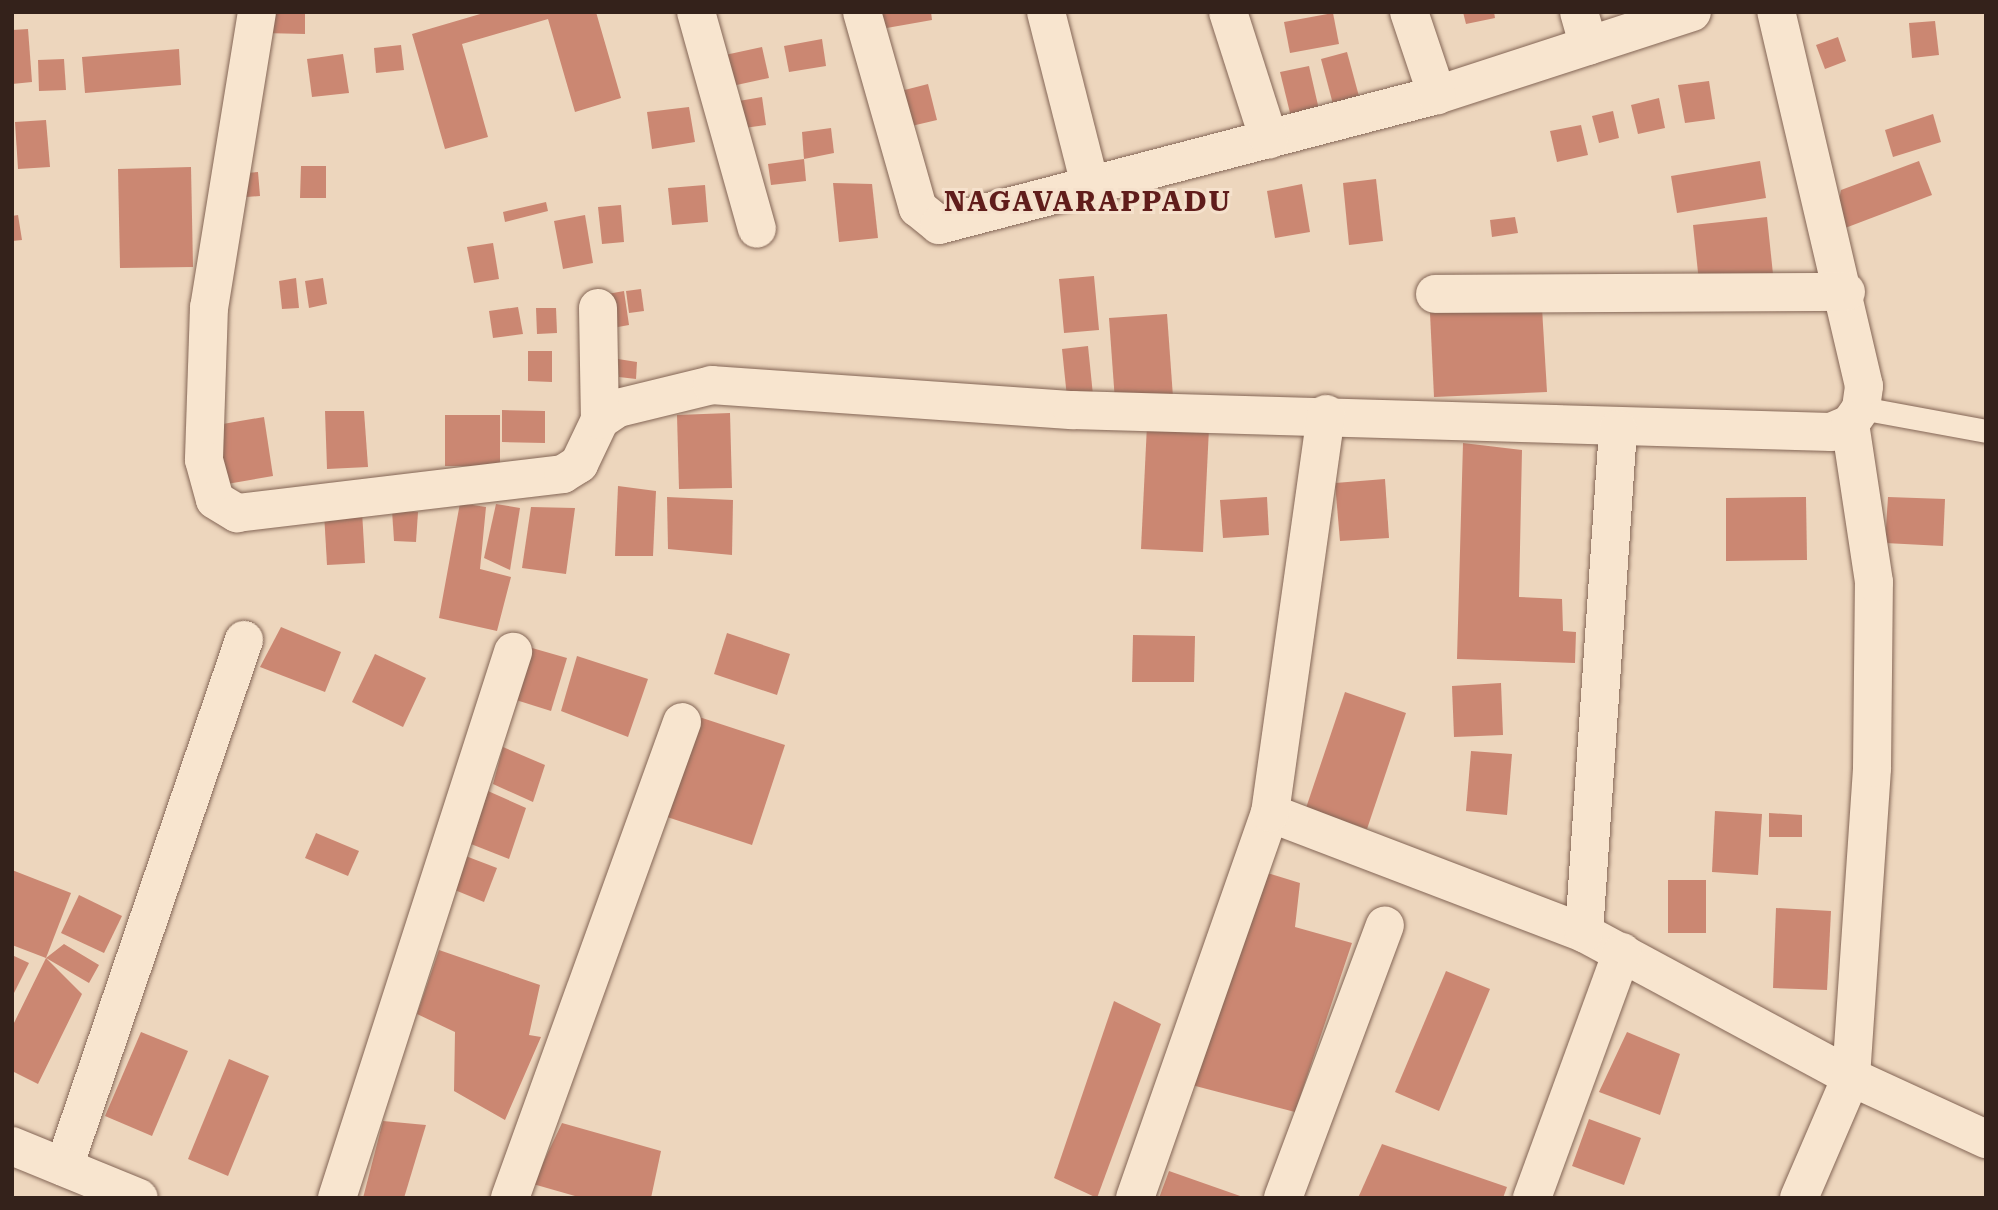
<!DOCTYPE html>
<style>
body{margin:0}
#map{position:relative;width:1998px;height:1210px;overflow:hidden;background:#edd6bd;font-family:"Roboto Serif",serif}
div>[style]{position:absolute}
.building>*{inset:0;background:#cb8772}
.roads{filter:drop-shadow(0 0 2px #846656) drop-shadow(0 0 2px #846656)}
.lane>*{height:23px;margin:-11.5px;padding:0 11.5px;transform-origin:11.5px;border-radius:11.5px;background:#f8e5cf}
.street>*{height:38px;margin:-19px;padding:0 19px;transform-origin:19px;border-radius:19px;background:#f8e5cf}
.secondary>*{height:38px;margin:-19px;padding:0 19px;transform-origin:19px;border-radius:19px;background:#f8e5cf}
span{translate:-50% -50%;white-space:nowrap;text-align:center;line-height:1.15;-webkit-text-stroke:6px #f5e1cc;paint-order:stroke}
.district-label{font-size:28px;color:#601d1b;font-weight:700;letter-spacing:2px}
.frame{position:absolute;inset:0;border:14px solid #34221b;pointer-events:none}
</style>
<div id="map">
<div class="building">
<i style="clip-path:polygon(264px 12px,305px 12px,305px 34px,264px 33px)"></i>
<i style="clip-path:polygon(487px 12px,596px 12px,621px 98px,575px 112px,548px 19px,462px 44px,488px 137px,445px 149px,412px 34px)"></i>
<i style="clip-path:polygon(878px 12px,931px 12px,932px 20px,881px 29px)"></i>
<i style="clip-path:polygon(1463px 12px,1494px 12px,1495px 18px,1466px 24px)"></i>
<i style="clip-path:polygon(1333px 13px,1339px 44px,1290px 53px,1284px 22px)"></i>
<i style="clip-path:polygon(1935px 21px,1939px 55px,1912px 58px,1909px 23px)"></i>
<i style="clip-path:polygon(28px 29px,32px 82px,12px 84px,12px 30px)"></i>
<i style="clip-path:polygon(1838px 37px,1846px 61px,1825px 69px,1816px 45px)"></i>
<i style="clip-path:polygon(822px 39px,826px 66px,789px 72px,784px 46px)"></i>
<i style="clip-path:polygon(401px 45px,404px 70px,376px 73px,374px 48px)"></i>
<i style="clip-path:polygon(762px 47px,769px 78px,732px 86px,725px 55px)"></i>
<i style="clip-path:polygon(179px 49px,181px 85px,85px 93px,82px 57px)"></i>
<i style="clip-path:polygon(1347px 52px,1360px 100px,1334px 108px,1321px 59px)"></i>
<i style="clip-path:polygon(343px 54px,349px 93px,312px 97px,307px 59px)"></i>
<i style="clip-path:polygon(64px 59px,66px 90px,39px 91px,38px 60px)"></i>
<i style="clip-path:polygon(1309px 66px,1320px 114px,1292px 121px,1280px 72px)"></i>
<i style="clip-path:polygon(1709px 81px,1715px 119px,1685px 123px,1678px 85px)"></i>
<i style="clip-path:polygon(928px 84px,937px 120px,903px 128px,893px 93px)"></i>
<i style="clip-path:polygon(762px 97px,766px 125px,737px 129px,733px 102px)"></i>
<i style="clip-path:polygon(1659px 98px,1665px 128px,1638px 134px,1631px 105px)"></i>
<i style="clip-path:polygon(689px 107px,695px 142px,652px 149px,647px 112px)"></i>
<i style="clip-path:polygon(1613px 111px,1619px 138px,1599px 143px,1592px 116px)"></i>
<i style="clip-path:polygon(1933px 114px,1941px 142px,1893px 157px,1885px 130px)"></i>
<i style="clip-path:polygon(46px 120px,50px 167px,18px 169px,15px 122px)"></i>
<i style="clip-path:polygon(1581px 125px,1588px 155px,1557px 162px,1550px 131px)"></i>
<i style="clip-path:polygon(831px 128px,834px 153px,804px 159px,802px 132px)"></i>
<i style="clip-path:polygon(804px 159px,806px 181px,771px 185px,768px 164px)"></i>
<i style="clip-path:polygon(1760px 161px,1766px 198px,1677px 213px,1671px 176px)"></i>
<i style="clip-path:polygon(1919px 161px,1932px 195px,1832px 233px,1841px 190px)"></i>
<i style="clip-path:polygon(301px 166px,326px 166px,326px 198px,300px 198px)"></i>
<i style="clip-path:polygon(191px 167px,193px 267px,120px 268px,118px 169px)"></i>
<i style="clip-path:polygon(258px 172px,260px 196px,233px 198px,231px 174px)"></i>
<i style="clip-path:polygon(1376px 179px,1383px 241px,1349px 245px,1343px 183px)"></i>
<i style="clip-path:polygon(833px 183px,872px 184px,878px 238px,839px 242px)"></i>
<i style="clip-path:polygon(1302px 184px,1310px 232px,1275px 238px,1267px 191px)"></i>
<i style="clip-path:polygon(705px 185px,708px 222px,672px 225px,668px 188px)"></i>
<i style="clip-path:polygon(546px 202px,548px 211px,505px 222px,503px 212px)"></i>
<i style="clip-path:polygon(621px 205px,624px 242px,602px 244px,598px 207px)"></i>
<i style="clip-path:polygon(18px 215px,22px 240px,12px 241px,12px 216px)"></i>
<i style="clip-path:polygon(585px 215px,593px 263px,563px 269px,554px 221px)"></i>
<i style="clip-path:polygon(1515px 217px,1518px 233px,1492px 237px,1490px 220px)"></i>
<i style="clip-path:polygon(1767px 217px,1773px 274px,1699px 282px,1693px 225px)"></i>
<i style="clip-path:polygon(493px 243px,499px 279px,474px 283px,467px 247px)"></i>
<i style="clip-path:polygon(1094px 276px,1099px 330px,1064px 333px,1059px 279px)"></i>
<i style="clip-path:polygon(296px 278px,299px 308px,282px 309px,279px 281px)"></i>
<i style="clip-path:polygon(323px 278px,327px 304px,309px 308px,305px 281px)"></i>
<i style="clip-path:polygon(641px 289px,644px 311px,629px 313px,626px 291px)"></i>
<i style="clip-path:polygon(624px 291px,629px 325px,607px 329px,602px 295px)"></i>
<i style="clip-path:polygon(518px 307px,523px 334px,493px 338px,489px 311px)"></i>
<i style="clip-path:polygon(536px 308px,556px 308px,557px 333px,537px 334px)"></i>
<i style="clip-path:polygon(1542px 308px,1547px 392px,1434px 397px,1430px 313px)"></i>
<i style="clip-path:polygon(1167px 314px,1173px 397px,1115px 401px,1109px 318px)"></i>
<i style="clip-path:polygon(1088px 346px,1094px 405px,1068px 407px,1062px 349px)"></i>
<i style="clip-path:polygon(528px 351px,552px 351px,552px 382px,528px 381px)"></i>
<i style="clip-path:polygon(618px 359px,637px 362px,636px 379px,619px 377px)"></i>
<i style="clip-path:polygon(502px 410px,545px 411px,545px 443px,502px 442px)"></i>
<i style="clip-path:polygon(325px 411px,364px 411px,368px 467px,327px 469px)"></i>
<i style="clip-path:polygon(730px 413px,732px 488px,679px 489px,677px 415px)"></i>
<i style="clip-path:polygon(445px 415px,500px 415px,500px 466px,445px 466px)"></i>
<i style="clip-path:polygon(264px 417px,273px 476px,227px 484px,217px 425px)"></i>
<i style="clip-path:polygon(1147px 425px,1209px 428px,1203px 552px,1141px 549px)"></i>
<i style="clip-path:polygon(1463px 443px,1522px 450px,1519px 597px,1562px 599px,1563px 631px,1576px 632px,1575px 663px,1457px 659px)"></i>
<i style="clip-path:polygon(1385px 479px,1389px 538px,1340px 541px,1335px 483px)"></i>
<i style="clip-path:polygon(618px 486px,656px 491px,653px 556px,615px 556px)"></i>
<i style="clip-path:polygon(667px 497px,733px 500px,732px 555px,668px 549px)"></i>
<i style="clip-path:polygon(1267px 497px,1269px 535px,1223px 538px,1220px 500px)"></i>
<i style="clip-path:polygon(1806px 497px,1807px 560px,1726px 561px,1726px 498px)"></i>
<i style="clip-path:polygon(1888px 497px,1945px 499px,1943px 546px,1885px 543px)"></i>
<i style="clip-path:polygon(460px 503px,486px 507px,480px 569px,511px 577px,497px 631px,439px 618px)"></i>
<i style="clip-path:polygon(496px 504px,520px 508px,510px 570px,484px 558px)"></i>
<i style="clip-path:polygon(531px 507px,575px 508px,566px 574px,522px 568px)"></i>
<i style="clip-path:polygon(392px 510px,418px 512px,416px 542px,394px 541px)"></i>
<i style="clip-path:polygon(362px 511px,365px 563px,327px 565px,324px 513px)"></i>
<i style="clip-path:polygon(281px 627px,341px 652px,325px 692px,260px 667px)"></i>
<i style="clip-path:polygon(727px 633px,790px 654px,777px 695px,714px 674px)"></i>
<i style="clip-path:polygon(1133px 635px,1195px 636px,1194px 682px,1132px 682px)"></i>
<i style="clip-path:polygon(532px 648px,567px 658px,551px 711px,516px 700px)"></i>
<i style="clip-path:polygon(375px 654px,426px 678px,403px 727px,352px 702px)"></i>
<i style="clip-path:polygon(577px 656px,648px 679px,628px 737px,561px 711px)"></i>
<i style="clip-path:polygon(1501px 683px,1503px 735px,1454px 737px,1452px 686px)"></i>
<i style="clip-path:polygon(1345px 692px,1406px 713px,1367px 829px,1306px 808px)"></i>
<i style="clip-path:polygon(690px 714px,785px 745px,752px 845px,658px 814px)"></i>
<i style="clip-path:polygon(503px 747px,545px 765px,533px 802px,493px 784px)"></i>
<i style="clip-path:polygon(1471px 751px,1512px 754px,1507px 815px,1466px 811px)"></i>
<i style="clip-path:polygon(488px 791px,526px 808px,509px 859px,471px 844px)"></i>
<i style="clip-path:polygon(1715px 811px,1762px 814px,1758px 875px,1712px 872px)"></i>
<i style="clip-path:polygon(1769px 813px,1802px 815px,1802px 837px,1769px 837px)"></i>
<i style="clip-path:polygon(316px 833px,359px 851px,348px 876px,305px 858px)"></i>
<i style="clip-path:polygon(463px 855px,497px 868px,484px 902px,450px 888px)"></i>
<i style="clip-path:polygon(12px 870px,71px 893px,46px 958px,12px 945px)"></i>
<i style="clip-path:polygon(1261px 871px,1300px 883px,1295px 927px,1352px 943px,1295px 1112px,1184px 1083px)"></i>
<i style="clip-path:polygon(1668px 880px,1706px 880px,1706px 933px,1668px 933px)"></i>
<i style="clip-path:polygon(79px 895px,122px 916px,104px 953px,61px 933px)"></i>
<i style="clip-path:polygon(1776px 908px,1831px 911px,1827px 990px,1773px 988px)"></i>
<i style="clip-path:polygon(64px 944px,99px 965px,89px 983px,46px 958px,82px 994px,38px 1084px,12px 1071px,12px 1027px,46px 958px)"></i>
<i style="clip-path:polygon(439px 950px,540px 985px,529px 1035px,541px 1037px,505px 1120px,454px 1091px,455px 1032px,417px 1014px)"></i>
<i style="clip-path:polygon(12px 955px,29px 963px,12px 997px)"></i>
<i style="clip-path:polygon(1446px 971px,1490px 989px,1439px 1111px,1395px 1092px)"></i>
<i style="clip-path:polygon(1114px 1001px,1161px 1024px,1097px 1198px,1054px 1178px)"></i>
<i style="clip-path:polygon(141px 1032px,188px 1051px,152px 1136px,105px 1116px)"></i>
<i style="clip-path:polygon(1627px 1032px,1680px 1054px,1660px 1115px,1599px 1092px)"></i>
<i style="clip-path:polygon(229px 1059px,269px 1076px,228px 1176px,188px 1159px)"></i>
<i style="clip-path:polygon(1589px 1119px,1641px 1138px,1624px 1185px,1572px 1166px)"></i>
<i style="clip-path:polygon(383px 1121px,426px 1125px,404px 1198px,363px 1198px)"></i>
<i style="clip-path:polygon(562px 1123px,661px 1151px,651px 1198px,582px 1198px,533px 1184px)"></i>
<i style="clip-path:polygon(1382px 1144px,1507px 1187px,1503px 1198px,1358px 1198px)"></i>
<i style="clip-path:polygon(1169px 1171px,1243px 1197px,1243px 1198px,1159px 1198px)"></i>
</div>
<div class="roads">
<div class="lane">
<i style="left:1861px;top:408px;width:127px;rotate:10.4deg"></i>
</div>
<div class="street">
<i style="left:257px;top:12px;width:299px;rotate:99.2deg"></i>
<i style="left:209px;top:307px;width:153px;rotate:91.9deg"></i>
<i style="left:204px;top:460px;width:41px;rotate:74.6deg"></i>
<i style="left:215px;top:500px;width:26px;rotate:31deg"></i>
<i style="left:237px;top:513px;width:328px;rotate:-6.8deg"></i>
<i style="left:563px;top:474px;width:19px;rotate:-32deg"></i>
<i style="left:579px;top:464px;width:49px;rotate:-64.5deg"></i>
<i style="left:600px;top:420px;width:22px;rotate:-34deg"></i>
<i style="left:618px;top:408px;width:97px;rotate:-13.7deg"></i>
<i style="left:712px;top:385px;width:361px;rotate:4deg"></i>
<i style="left:1072px;top:410px;width:759px;rotate:1.66deg"></i>
<i style="left:1831px;top:432px;width:21px;rotate:-23deg"></i>
<i style="left:1850px;top:424px;width:19px;rotate:-55deg"></i>
<i style="left:1861px;top:408px;width:22px;rotate:-82deg"></i>
<i style="left:1864px;top:386px;width:384px;rotate:-103.2deg"></i>
<i style="left:696px;top:12px;width:225px;rotate:74.3deg"></i>
<i style="left:862px;top:12px;width:204px;rotate:74.1deg"></i>
<i style="left:918px;top:208px;width:27px;rotate:39deg"></i>
<i style="left:939px;top:225px;width:515px;rotate:-14.63deg"></i>
<i style="left:1437px;top:95px;width:268px;rotate:-18deg"></i>
<i style="left:1046px;top:12px;width:182px;rotate:75.7deg"></i>
<i style="left:1228px;top:12px;width:134px;rotate:72.2deg"></i>
<i style="left:1409px;top:12px;width:88px;rotate:71.4deg"></i>
<i style="left:1579px;top:12px;width:35px;rotate:74deg"></i>
<i style="left:1435px;top:294px;width:411px;rotate:-0.3deg"></i>
<i style="left:598px;top:308px;width:112px;rotate:89deg"></i>
<i style="left:1270px;top:813px;width:336px;rotate:20.9deg"></i>
<i style="left:1584px;top:933px;width:303px;rotate:28.3deg"></i>
<i style="left:1851px;top:1077px;width:149px;rotate:24.7deg"></i>
<i style="left:1584px;top:933px;width:505px;rotate:-86.14deg"></i>
<i style="left:64px;top:1167px;width:557px;rotate:-71.14deg"></i>
<i style="left:337px;top:1198px;width:574px;rotate:-72.13deg"></i>
<i style="left:510px;top:1198px;width:506px;rotate:-70.13deg"></i>
<i style="left:1135px;top:1198px;width:408px;rotate:-70.7deg"></i>
<i style="left:1270px;top:813px;width:403px;rotate:-82deg"></i>
<i style="left:1283px;top:1198px;width:291px;rotate:-69.5deg"></i>
<i style="left:1532px;top:1198px;width:262px;rotate:-69.9deg"></i>
<i style="left:1799px;top:1198px;width:132px;rotate:-66.7deg"></i>
<i style="left:1851px;top:1077px;width:310px;rotate:-86.1deg"></i>
<i style="left:1872px;top:768px;width:186px;rotate:-89.4deg"></i>
<i style="left:1874px;top:582px;width:160px;rotate:-98.6deg"></i>
</div>
<div class="secondary">
<i style="left:12px;top:1146px;width:137px;rotate:22.3deg"></i>
</div>
</div>
<div class="district-label">
<span style="left:1088px;top:202px">NAGAVARAPPADU</span>
</div>
<div class="frame"></div>
</div>
